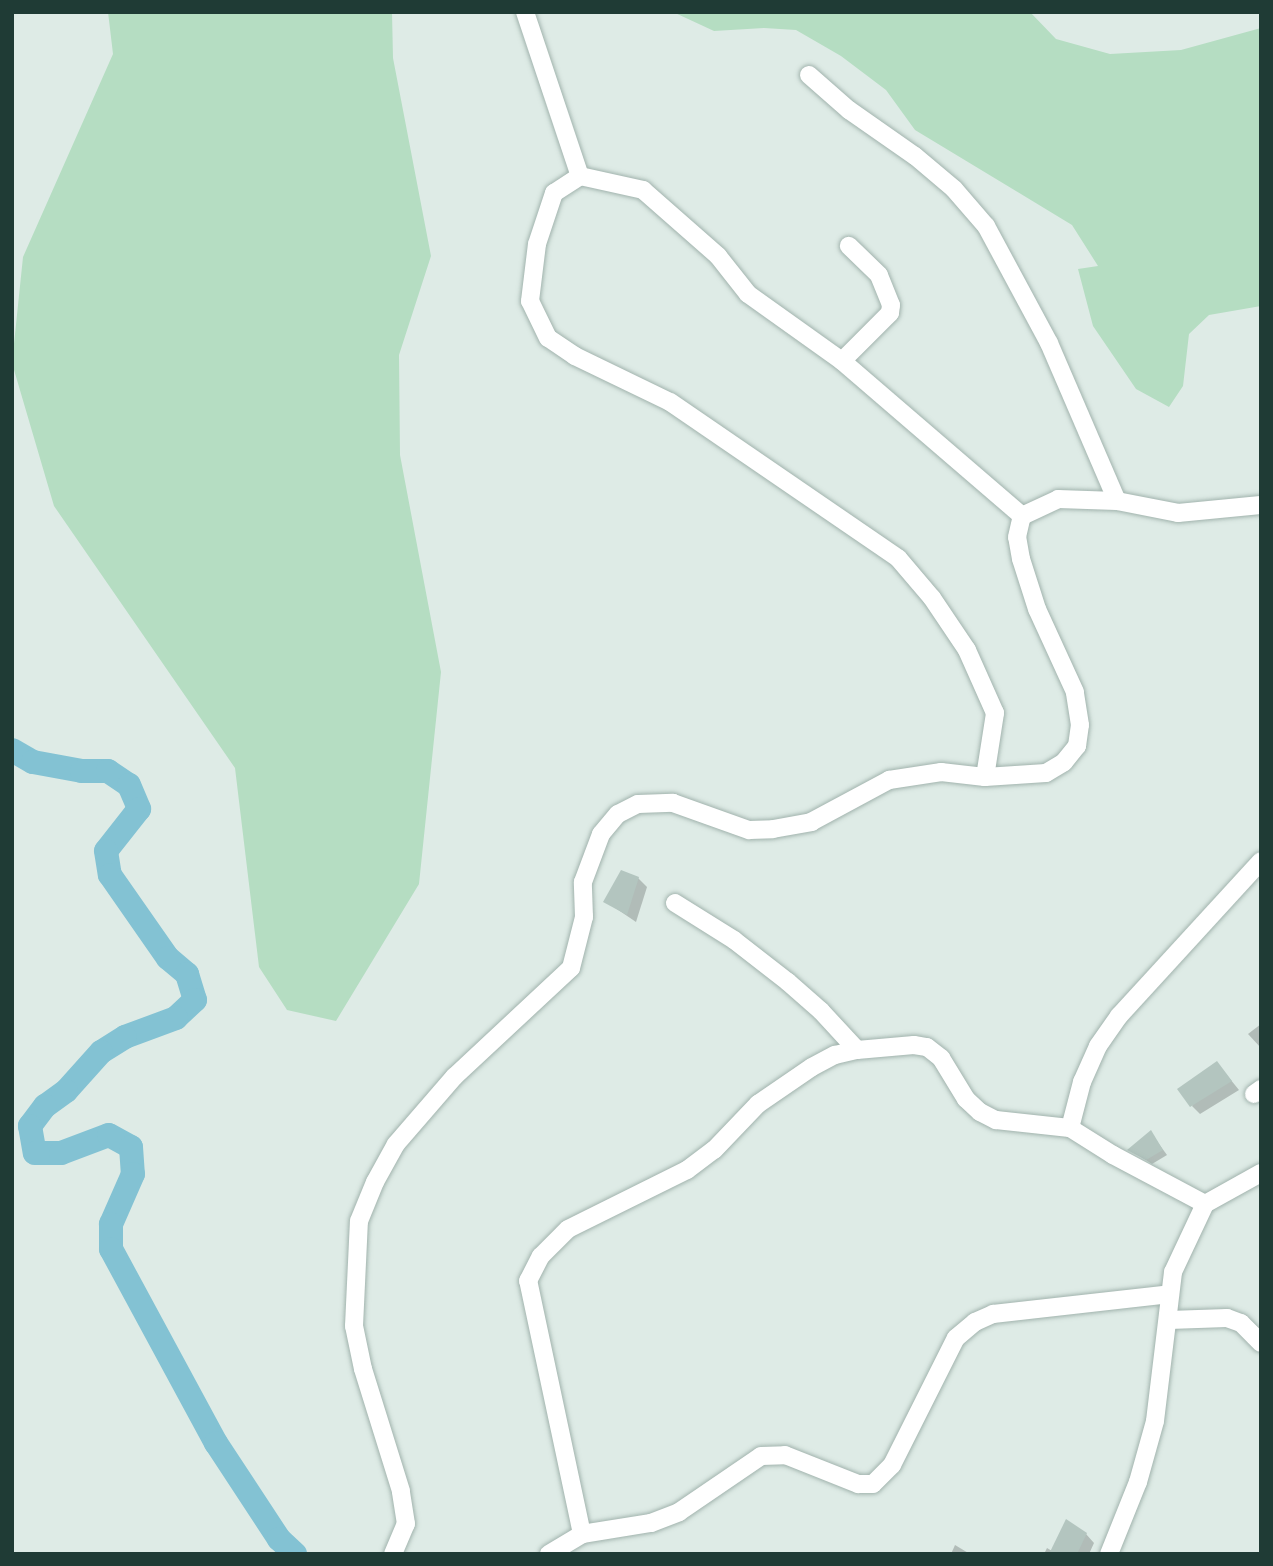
<!DOCTYPE html>
<style>
body{margin:0}
#map{position:relative;width:1273px;height:1566px;overflow:hidden;background:#deebe6;font-family:Jost,sans-serif}
div>[style]{position:absolute}
.green>*{inset:0;background:#b5ddc2}
.shadow>*{inset:0;background:#0003}
.river>*{height:24px;margin:-12px;padding:0 12px;transform-origin:12px;border-radius:12px;background:#83c2d3}
.building>*{inset:0;background:#b3c5bf}
.roads{filter:drop-shadow(0 0 2px #a1b3ad) drop-shadow(0 0 2px #a1b3ad)}
.minor>*{height:18px;margin:-9px;padding:0 9px;transform-origin:9px;border-radius:9px;background:#fff}
span{translate:-50% -50%;white-space:nowrap;text-align:center;line-height:1.15;-webkit-text-stroke:6px #eef7f3;paint-order:stroke}
.frame{position:absolute;inset:0;border:14px solid #1f3b35;pointer-events:none}
</style>
<div id="map">
<div class="green">
<i style="clip-path:polygon(108px 12px,392px 12px,393px 58px,431px 256px,399px 355px,400px 455px,441px 672px,419px 884px,336px 1021px,287px 1010px,259px 967px,235px 768px,54px 506px,12px 363px,23px 257px,113px 54px)"></i>
<i style="clip-path:polygon(673px 12px,1030px 12px,1056px 39px,1110px 54px,1181px 50px,1261px 28px,1261px 306px,1209px 315px,1189px 334px,1183px 386px,1169px 407px,1136px 389px,1093px 326px,1078px 269px,1098px 266px,1072px 225px,915px 130px,886px 90px,841px 56px,796px 30px,764px 28px,714px 31px)"></i>
</div>
<div class="shadow">
<i style="clip-path:polygon(638px 878px,647px 887px,636px 922px,605px 901px)"></i>
<i style="clip-path:polygon(1261px 1024px,1261px 1048px,1248px 1034px)"></i>
<i style="clip-path:polygon(1217px 1063px,1239px 1090px,1200px 1114px,1192px 1106px)"></i>
<i style="clip-path:polygon(1151px 1133px,1167px 1155px,1152px 1164px,1130px 1150px)"></i>
<i style="clip-path:polygon(1086px 1534px,1094px 1543px,1089px 1554px,1044px 1554px,1047px 1548px,1052px 1551px)"></i>
<i style="clip-path:polygon(955px 1545px,970px 1554px,951px 1554px)"></i>
</div>
<div class="river">
<i style="left:12px;top:750px;width:24px;rotate:30deg"></i>
<i style="left:33px;top:762px;width:50px;rotate:10.4deg"></i>
<i style="left:82px;top:771px;width:26px"></i>
<i style="left:108px;top:771px;width:25px;rotate:34deg"></i>
<i style="left:129px;top:785px;width:26px;rotate:67deg"></i>
<i style="left:139px;top:809px;width:53px;rotate:128.2deg"></i>
<i style="left:106px;top:851px;width:24px;rotate:81deg"></i>
<i style="left:110px;top:875px;width:101px;rotate:55.1deg"></i>
<i style="left:168px;top:958px;width:25px;rotate:40deg"></i>
<i style="left:187px;top:974px;width:27px;rotate:73deg"></i>
<i style="left:195px;top:1000px;width:26px;rotate:137deg"></i>
<i style="left:176px;top:1018px;width:54px;rotate:159.6deg"></i>
<i style="left:125px;top:1037px;width:28px;rotate:148deg"></i>
<i style="left:101px;top:1052px;width:52px;rotate:131.9deg"></i>
<i style="left:66px;top:1091px;width:26px;rotate:144deg"></i>
<i style="left:45px;top:1106px;width:25px;rotate:127deg"></i>
<i style="left:30px;top:1126px;width:27px;rotate:80deg"></i>
<i style="left:35px;top:1153px;width:26px"></i>
<i style="left:61px;top:1153px;width:51px;rotate:-20.6deg"></i>
<i style="left:109px;top:1135px;width:25px;rotate:29deg"></i>
<i style="left:131px;top:1147px;width:27px;rotate:86deg"></i>
<i style="left:133px;top:1174px;width:55px;rotate:113.7deg"></i>
<i style="left:111px;top:1224px;width:25px;rotate:90deg"></i>
<i style="left:111px;top:1249px;width:221px;rotate:61.6deg"></i>
<i style="left:216px;top:1443px;width:115px;rotate:56.7deg"></i>
<i style="left:279px;top:1539px;width:22px;rotate:43deg"></i>
</div>
<div class="building">
<i style="clip-path:polygon(621px 870px,639px 877px,627px 915px,603px 902px)"></i>
<i style="clip-path:polygon(1217px 1061px,1232px 1081px,1190px 1107px,1177px 1089px)"></i>
<i style="clip-path:polygon(1151px 1130px,1163px 1150px,1146px 1160px,1127px 1150px)"></i>
<i style="clip-path:polygon(1066px 1519px,1087px 1533px,1077px 1554px,1049px 1554px)"></i>
</div>
<div class="roads">
<div class="minor">
<i style="left:525px;top:12px;width:173px;rotate:71.5deg"></i>
<i style="left:809px;top:75px;width:53px;rotate:41.2deg"></i>
<i style="left:849px;top:110px;width:80px;rotate:34.9deg"></i>
<i style="left:915px;top:156px;width:51px;rotate:40.2deg"></i>
<i style="left:954px;top:189px;width:49px;rotate:49.1deg"></i>
<i style="left:986px;top:226px;width:133px;rotate:61.7deg"></i>
<i style="left:1049px;top:343px;width:172px;rotate:66.7deg"></i>
<i style="left:842px;top:361px;width:68px;rotate:-45deg"></i>
<i style="left:890px;top:313px;width:8px;rotate:-83deg"></i>
<i style="left:891px;top:305px;width:32px;rotate:-112deg"></i>
<i style="left:879px;top:275px;width:42px;rotate:-136deg"></i>
<i style="left:985px;top:777px;width:65px;rotate:-81.1deg"></i>
<i style="left:995px;top:713px;width:69px;rotate:-114deg"></i>
<i style="left:967px;top:650px;width:63px;rotate:-123.9deg"></i>
<i style="left:932px;top:598px;width:52px;rotate:-130.4deg"></i>
<i style="left:898px;top:558px;width:276px;rotate:-145.6deg"></i>
<i style="left:670px;top:402px;width:106px;rotate:-154.2deg"></i>
<i style="left:575px;top:356px;width:32px;rotate:-146deg"></i>
<i style="left:548px;top:338px;width:41px;rotate:-115.9deg"></i>
<i style="left:530px;top:301px;width:57px;rotate:-83deg"></i>
<i style="left:537px;top:244px;width:54px;rotate:-71.6deg"></i>
<i style="left:554px;top:193px;width:31px;rotate:-33deg"></i>
<i style="left:580px;top:176px;width:65px;rotate:12.5deg"></i>
<i style="left:643px;top:190px;width:100px;rotate:41.3deg"></i>
<i style="left:718px;top:256px;width:48px;rotate:51.7deg"></i>
<i style="left:748px;top:294px;width:115px;rotate:35.5deg"></i>
<i style="left:842px;top:361px;width:238px;rotate:40.7deg"></i>
<i style="left:675px;top:903px;width:70px;rotate:32.1deg"></i>
<i style="left:734px;top:940px;width:68px;rotate:37.9deg"></i>
<i style="left:788px;top:982px;width:44px;rotate:41.3deg"></i>
<i style="left:821px;top:1011px;width:53px;rotate:47.3deg"></i>
<i style="left:1254px;top:1094px;width:9px;rotate:-36deg"></i>
<i style="left:1070px;top:1128px;width:48px;rotate:-75.4deg"></i>
<i style="left:1082px;top:1082px;width:39px;rotate:-66deg"></i>
<i style="left:1098px;top:1046px;width:37px;rotate:-55deg"></i>
<i style="left:1119px;top:1016px;width:210px;rotate:-47.5deg"></i>
<i style="left:1169px;top:1320px;width:58px;rotate:-2deg"></i>
<i style="left:1227px;top:1318px;width:15px;rotate:20deg"></i>
<i style="left:1241px;top:1323px;width:28px;rotate:45deg"></i>
<i style="left:582px;top:1534px;width:259px;rotate:-102deg"></i>
<i style="left:528px;top:1281px;width:28px;rotate:-63deg"></i>
<i style="left:541px;top:1256px;width:38px;rotate:-45deg"></i>
<i style="left:568px;top:1229px;width:133px;rotate:-26.4deg"></i>
<i style="left:687px;top:1170px;width:34px;rotate:-37deg"></i>
<i style="left:714px;top:1150px;width:64px;rotate:-46.3deg"></i>
<i style="left:758px;top:1104px;width:65px;rotate:-34.4deg"></i>
<i style="left:812px;top:1067px;width:26px;rotate:-28deg"></i>
<i style="left:835px;top:1055px;width:23px;rotate:-13deg"></i>
<i style="left:857px;top:1050px;width:57px;rotate:-5deg"></i>
<i style="left:914px;top:1045px;width:13px;rotate:9deg"></i>
<i style="left:927px;top:1047px;width:18px;rotate:38deg"></i>
<i style="left:941px;top:1058px;width:48px;rotate:58.6deg"></i>
<i style="left:966px;top:1099px;width:19px;rotate:43deg"></i>
<i style="left:980px;top:1112px;width:18px;rotate:27deg"></i>
<i style="left:996px;top:1120px;width:74px;rotate:6.2deg"></i>
<i style="left:1070px;top:1128px;width:51px;rotate:32.1deg"></i>
<i style="left:1113px;top:1155px;width:104px;rotate:28deg"></i>
<i style="left:393px;top:1554px;width:33px;rotate:-67deg"></i>
<i style="left:406px;top:1524px;width:33px;rotate:-99deg"></i>
<i style="left:401px;top:1491px;width:128px;rotate:-107.3deg"></i>
<i style="left:363px;top:1369px;width:44px;rotate:-101.8deg"></i>
<i style="left:354px;top:1326px;width:105px;rotate:-87.3deg"></i>
<i style="left:359px;top:1221px;width:42px;rotate:-67.7deg"></i>
<i style="left:375px;top:1182px;width:43px;rotate:-61.1deg"></i>
<i style="left:396px;top:1144px;width:89px;rotate:-49.1deg"></i>
<i style="left:454px;top:1077px;width:160px;rotate:-43deg"></i>
<i style="left:571px;top:968px;width:53px;rotate:-75.7deg"></i>
<i style="left:584px;top:917px;width:35px;rotate:-92deg"></i>
<i style="left:583px;top:882px;width:51px;rotate:-69.4deg"></i>
<i style="left:601px;top:834px;width:26px;rotate:-50deg"></i>
<i style="left:618px;top:814px;width:22px;rotate:-27deg"></i>
<i style="left:638px;top:804px;width:35px;rotate:-2deg"></i>
<i style="left:673px;top:803px;width:81px;rotate:19.6deg"></i>
<i style="left:749px;top:830px;width:24px;rotate:-2deg"></i>
<i style="left:773px;top:829px;width:39px;rotate:-10deg"></i>
<i style="left:811px;top:822px;width:89px;rotate:-28.3deg"></i>
<i style="left:889px;top:780px;width:53px;rotate:-8.7deg"></i>
<i style="left:941px;top:772px;width:44px;rotate:6.5deg"></i>
<i style="left:985px;top:777px;width:61px;rotate:-3.8deg"></i>
<i style="left:1046px;top:773px;width:21px;rotate:-31deg"></i>
<i style="left:1064px;top:762px;width:21px;rotate:-51deg"></i>
<i style="left:1077px;top:746px;width:21px;rotate:-82deg"></i>
<i style="left:1080px;top:725px;width:33px;rotate:-99deg"></i>
<i style="left:1075px;top:692px;width:91px;rotate:-114.6deg"></i>
<i style="left:1037px;top:609px;width:52px;rotate:-107.7deg"></i>
<i style="left:1021px;top:559px;width:22px;rotate:-100deg"></i>
<i style="left:1017px;top:537px;width:22px;rotate:-77deg"></i>
<i style="left:1022px;top:516px;width:40px;rotate:-25deg"></i>
<i style="left:1058px;top:499px;width:59px;rotate:1.9deg"></i>
<i style="left:1117px;top:501px;width:62px;rotate:11.1deg"></i>
<i style="left:1178px;top:513px;width:83px;rotate:-5.5deg"></i>
<i style="left:549px;top:1554px;width:39px;rotate:-31deg"></i>
<i style="left:582px;top:1534px;width:70px;rotate:-9.1deg"></i>
<i style="left:651px;top:1523px;width:30px;rotate:-21deg"></i>
<i style="left:679px;top:1512px;width:99px;rotate:-34.3deg"></i>
<i style="left:761px;top:1456px;width:24px;rotate:-2deg"></i>
<i style="left:785px;top:1455px;width:79px;rotate:21.7deg"></i>
<i style="left:858px;top:1484px;width:15px"></i>
<i style="left:873px;top:1484px;width:27px;rotate:-45deg"></i>
<i style="left:892px;top:1465px;width:142px;rotate:-63.3deg"></i>
<i style="left:956px;top:1338px;width:25px;rotate:-40deg"></i>
<i style="left:975px;top:1322px;width:20px;rotate:-24deg"></i>
<i style="left:993px;top:1314px;width:178px;rotate:-6.4deg"></i>
<i style="left:1109px;top:1554px;width:78px;rotate:-68.1deg"></i>
<i style="left:1138px;top:1482px;width:63px;rotate:-74.4deg"></i>
<i style="left:1155px;top:1421px;width:150px;rotate:-83.1deg"></i>
<i style="left:1173px;top:1272px;width:75px;rotate:-64.8deg"></i>
<i style="left:1205px;top:1204px;width:64px;rotate:-29deg"></i>
</div>
</div>
<div class="frame"></div>
</div>
